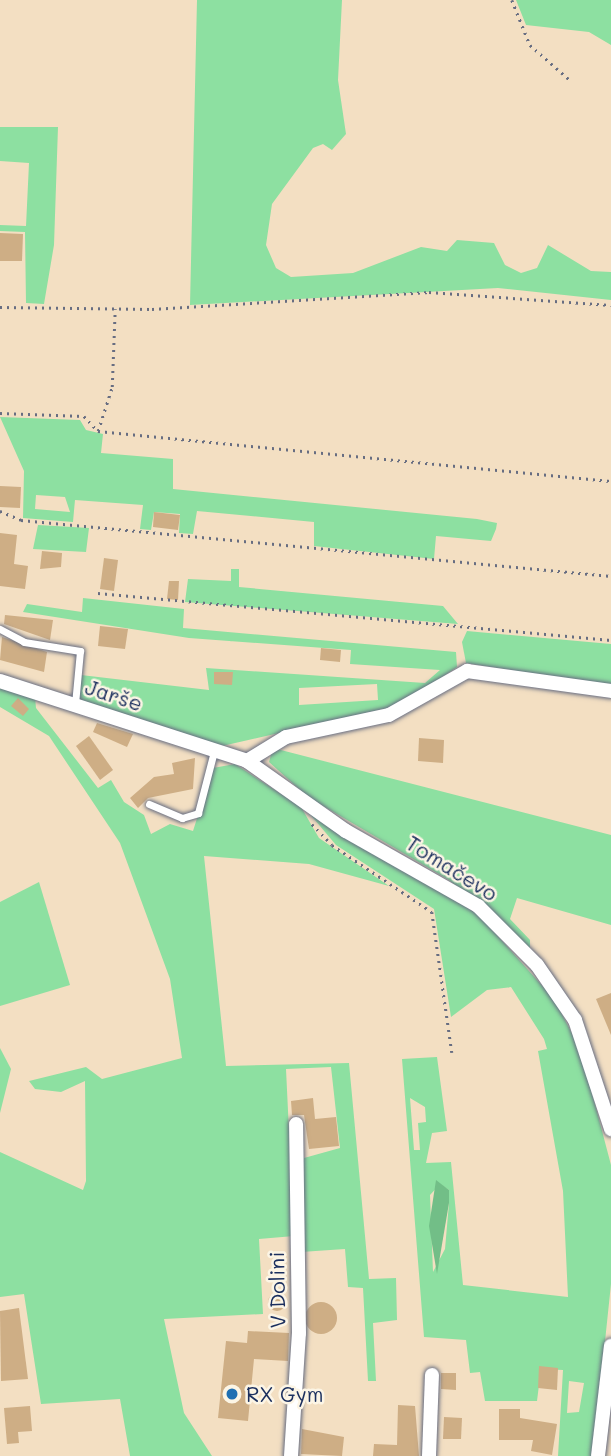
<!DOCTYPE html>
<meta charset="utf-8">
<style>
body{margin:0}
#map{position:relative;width:611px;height:1456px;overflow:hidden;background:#f3dfc2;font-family:Mali,sans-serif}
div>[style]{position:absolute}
.green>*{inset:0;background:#8de0a1}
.forest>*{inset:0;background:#72be87}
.building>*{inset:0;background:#ceae85}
.round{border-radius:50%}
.path>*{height:2.5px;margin-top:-1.25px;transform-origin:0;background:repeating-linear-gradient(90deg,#676d81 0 2px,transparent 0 7px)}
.roads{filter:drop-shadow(0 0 2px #676d81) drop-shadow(0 0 2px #676d81)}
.service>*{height:7px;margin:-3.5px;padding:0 3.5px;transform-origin:3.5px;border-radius:3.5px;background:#fff}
.minor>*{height:14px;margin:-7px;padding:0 7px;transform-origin:7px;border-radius:7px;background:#fff}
.dots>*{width:19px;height:19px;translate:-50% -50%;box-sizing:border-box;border:4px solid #fcf5e5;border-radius:50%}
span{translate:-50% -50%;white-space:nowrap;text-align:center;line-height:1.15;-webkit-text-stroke:5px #fcf5e5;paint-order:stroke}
.street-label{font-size:21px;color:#1b2f5e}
.poi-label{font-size:21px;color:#1b2f5e}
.left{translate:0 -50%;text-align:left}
</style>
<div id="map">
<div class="green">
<i style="clip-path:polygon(197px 0,342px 0,338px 80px,346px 134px,332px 150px,323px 144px,313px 148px,272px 204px,266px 245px,276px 268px,291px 277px,353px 273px,421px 247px,447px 251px,457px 240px,494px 243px,505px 265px,521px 273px,537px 268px,548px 245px,591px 271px,611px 272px,611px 300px,498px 288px,190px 305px)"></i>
<i style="clip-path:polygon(516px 0,611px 0,611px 45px,589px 32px,526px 25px)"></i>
<i style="clip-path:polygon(0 127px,58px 127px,54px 245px,44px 304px,26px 303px,25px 232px,0 231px,0 225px,26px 226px,29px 163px,0 161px)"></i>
<i style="clip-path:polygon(evenodd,0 417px,80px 420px,86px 430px,103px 434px,101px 453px,173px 459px,173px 489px,477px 519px,497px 523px,496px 529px,491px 541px,436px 536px,434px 559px,314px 546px,314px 522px,197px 511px,193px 534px,179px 533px,180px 514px,154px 512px,151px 530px,140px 529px,143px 505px,75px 500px,73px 522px,23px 518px,24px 471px,0 417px,36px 495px,65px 497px,70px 512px,35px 509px,36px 495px)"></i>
<i style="clip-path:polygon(38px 525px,89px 528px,86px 552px,33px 549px)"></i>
<i style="clip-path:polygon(231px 569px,239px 569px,239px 587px,443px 606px,458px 624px,185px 602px,188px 579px,231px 581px)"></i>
<i style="clip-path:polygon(evenodd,83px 598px,184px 609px,183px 628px,456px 652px,457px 667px,401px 705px,222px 746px,79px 701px,81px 675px,209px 690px,206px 668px,425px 683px,440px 670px,350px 664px,351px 650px,189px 638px,23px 612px,27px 604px,82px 612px,83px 598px,377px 684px,378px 700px,299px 705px,299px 688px,377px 684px)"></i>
<i style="clip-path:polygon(467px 631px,611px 644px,611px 686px,466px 663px,462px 642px)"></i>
<i style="clip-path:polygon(0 685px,35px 697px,36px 708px,98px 788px,111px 780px,124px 802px,144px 815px,151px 834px,170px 824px,193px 831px,213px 768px,235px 764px,301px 807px,319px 838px,389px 886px,309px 864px,204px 856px,226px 1066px,349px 1063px,369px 1279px,396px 1278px,397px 1320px,373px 1323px,376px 1381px,368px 1381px,363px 1288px,348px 1287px,345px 1249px,301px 1252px,301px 1166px,304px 1158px,340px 1148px,331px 1067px,286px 1069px,294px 1236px,259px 1239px,263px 1314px,164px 1319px,184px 1413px,212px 1456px,130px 1456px,120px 1399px,41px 1404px,24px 1294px,0 1297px,0 1152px,83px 1190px,86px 1181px,85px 1081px,61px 1092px,35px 1089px,29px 1081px,86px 1067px,102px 1079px,182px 1058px,170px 979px,120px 843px,49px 736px,0 707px)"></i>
<i style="clip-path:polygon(273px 748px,611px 835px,611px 925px,517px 898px,510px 919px,530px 940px,530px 950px,449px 880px,308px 797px,269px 762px)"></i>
<i style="clip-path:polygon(evenodd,309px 813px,479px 915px,554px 999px,581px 1051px,611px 1165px,611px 1284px,593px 1456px,558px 1456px,563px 1370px,541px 1369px,537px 1401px,485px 1401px,480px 1372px,470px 1373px,466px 1340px,424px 1337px,402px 1059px,437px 1057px,447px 1131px,432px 1133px,426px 1163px,451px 1162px,463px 1285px,568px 1297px,563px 1191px,538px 1051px,547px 1049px,544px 1039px,511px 987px,487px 990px,451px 1017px,434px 909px,336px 845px,309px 813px,410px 1098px,425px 1107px,426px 1122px,418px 1123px,420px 1150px,414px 1150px,410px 1098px,309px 813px,440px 1184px,449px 1190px,449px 1203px,445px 1249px,433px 1272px,430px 1195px,440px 1184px,309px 813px,569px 1381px,584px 1383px,579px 1412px,567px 1413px,569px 1381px)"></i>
<i style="clip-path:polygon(39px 882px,70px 985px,0 1006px,0 902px)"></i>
<i style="clip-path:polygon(0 1048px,11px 1069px,0 1113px)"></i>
</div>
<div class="forest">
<i style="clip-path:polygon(436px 1180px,449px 1190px,449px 1203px,437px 1274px,429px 1226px)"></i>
</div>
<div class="building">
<i style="clip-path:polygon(0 233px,23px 234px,22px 261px,0 261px)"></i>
<i style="clip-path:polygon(0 486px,21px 487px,20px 508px,0 507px)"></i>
<i style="clip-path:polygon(154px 512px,180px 515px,178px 530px,153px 527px)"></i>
<i style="clip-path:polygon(0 533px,17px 535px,14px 564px,28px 566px,25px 589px,0 586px)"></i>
<i style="clip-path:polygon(42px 551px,62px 553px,61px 567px,40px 569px)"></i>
<i style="clip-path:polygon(104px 558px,118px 560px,114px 591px,100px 589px)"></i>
<i style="clip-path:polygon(169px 581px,179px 581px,178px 600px,167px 599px)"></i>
<i style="clip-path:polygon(5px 615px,53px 620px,50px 640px,4px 624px)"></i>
<i style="clip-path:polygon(100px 626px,128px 629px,125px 649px,98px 646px)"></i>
<i style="clip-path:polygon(2px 637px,47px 652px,44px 672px,0 660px)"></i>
<i style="clip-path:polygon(321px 648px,341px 650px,340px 662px,320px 660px)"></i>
<i style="clip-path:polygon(214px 672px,233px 672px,232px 685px,214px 684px)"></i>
<i style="clip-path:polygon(18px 698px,29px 709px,23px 716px,11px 706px)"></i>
<i style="clip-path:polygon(97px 723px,133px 734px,127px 747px,93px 732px)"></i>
<i style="clip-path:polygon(89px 736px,113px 770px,100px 780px,76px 746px)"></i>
<i style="clip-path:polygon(419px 738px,444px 740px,443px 763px,418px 761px)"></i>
<i style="clip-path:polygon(195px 758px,193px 789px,148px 798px,138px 808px,130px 798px,154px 777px,174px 774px,172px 763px)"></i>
<i style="clip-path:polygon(611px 993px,611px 1035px,596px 999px)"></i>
<i style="clip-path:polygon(313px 1098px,315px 1119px,336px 1117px,339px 1146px,309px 1149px,304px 1115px,292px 1115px,291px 1101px)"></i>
<i class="round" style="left:268px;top:1293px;width:18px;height:18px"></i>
<i class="round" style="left:305px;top:1302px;width:32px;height:32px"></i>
<i style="clip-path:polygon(19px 1308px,28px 1379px,1px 1381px,0 1311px)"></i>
<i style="clip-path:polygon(248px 1331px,289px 1333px,288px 1361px,254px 1359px,248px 1421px,218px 1418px,226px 1341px,247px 1343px)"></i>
<i style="clip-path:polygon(539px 1366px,558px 1368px,557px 1390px,538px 1388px)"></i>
<i style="clip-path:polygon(441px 1373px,456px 1373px,456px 1390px,441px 1389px)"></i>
<i style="clip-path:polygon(398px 1405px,415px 1406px,419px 1456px,373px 1456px,374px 1444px,397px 1445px)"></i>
<i style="clip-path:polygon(30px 1406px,32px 1431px,18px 1432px,19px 1443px,7px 1444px,4px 1408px)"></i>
<i style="clip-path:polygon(499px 1409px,520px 1409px,520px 1418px,557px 1424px,552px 1455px,531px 1451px,533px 1440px,499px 1440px)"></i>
<i style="clip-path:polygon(444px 1417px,462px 1418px,461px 1439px,443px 1439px)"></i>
<i style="clip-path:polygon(302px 1429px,344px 1437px,342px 1456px,301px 1454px)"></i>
</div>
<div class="path">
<i style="left:512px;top:0;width:48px;rotate:68.2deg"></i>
<i style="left:530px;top:45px;width:55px;rotate:41.3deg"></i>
<i style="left:0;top:307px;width:152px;rotate:0.8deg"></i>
<i style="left:152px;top:309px;width:278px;rotate:-3.5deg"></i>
<i style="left:429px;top:292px;width:182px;rotate:4.1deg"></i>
<i style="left:0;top:413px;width:84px;rotate:2deg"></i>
<i style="left:84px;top:416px;width:21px;rotate:47deg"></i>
<i style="left:98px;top:431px;width:515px;rotate:5.57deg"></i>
<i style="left:98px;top:431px;width:46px;rotate:-72.3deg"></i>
<i style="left:112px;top:387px;width:78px;rotate:-87.8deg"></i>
<i style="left:0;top:511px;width:23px;rotate:23deg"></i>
<i style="left:21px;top:520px;width:593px;rotate:5.42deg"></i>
<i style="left:98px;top:593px;width:515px;rotate:5.23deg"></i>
<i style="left:312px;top:824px;width:29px;rotate:46deg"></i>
<i style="left:332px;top:845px;width:120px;rotate:33.8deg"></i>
<i style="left:432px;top:912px;width:142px;rotate:81.9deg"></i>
</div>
<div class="roads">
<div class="service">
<i style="left:0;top:629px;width:27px;rotate:28deg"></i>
<i style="left:24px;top:642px;width:57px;rotate:9.1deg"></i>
<i style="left:80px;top:651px;width:53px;rotate:95.4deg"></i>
<i style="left:149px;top:804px;width:36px;rotate:23deg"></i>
<i style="left:182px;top:818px;width:17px;rotate:-17deg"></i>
<i style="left:198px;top:813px;width:64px;rotate:-75.5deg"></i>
</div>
<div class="minor">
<i style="left:0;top:681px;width:260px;rotate:17.9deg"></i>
<i style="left:247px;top:761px;width:121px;rotate:35.3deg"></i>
<i style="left:346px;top:831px;width:152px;rotate:29.6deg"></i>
<i style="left:478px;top:906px;width:83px;rotate:45deg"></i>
<i style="left:537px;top:965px;width:67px;rotate:55.4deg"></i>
<i style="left:575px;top:1020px;width:115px;rotate:71.7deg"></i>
<i style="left:247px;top:761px;width:46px;rotate:-31.6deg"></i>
<i style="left:286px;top:737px;width:105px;rotate:-12.1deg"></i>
<i style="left:389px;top:715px;width:90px;rotate:-29.4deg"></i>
<i style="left:467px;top:671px;width:145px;rotate:7.9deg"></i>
<i style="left:291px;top:1456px;width:123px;rotate:-86.3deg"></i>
<i style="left:299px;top:1333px;width:209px;rotate:-90.8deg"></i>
<i style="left:429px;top:1456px;width:81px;rotate:-87.9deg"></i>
<i style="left:598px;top:1456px;width:111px;rotate:-83.3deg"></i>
</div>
</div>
<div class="dots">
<i style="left:232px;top:1394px;background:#1f6fb2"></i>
</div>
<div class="street-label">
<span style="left:114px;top:695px;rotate:18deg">Jarše</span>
<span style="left:452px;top:868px;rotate:32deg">Tomačevo</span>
<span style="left:277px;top:1290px;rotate:-91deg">V Dolini</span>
</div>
<div class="poi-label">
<span class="left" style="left:246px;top:1394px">RX Gym</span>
</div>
</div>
